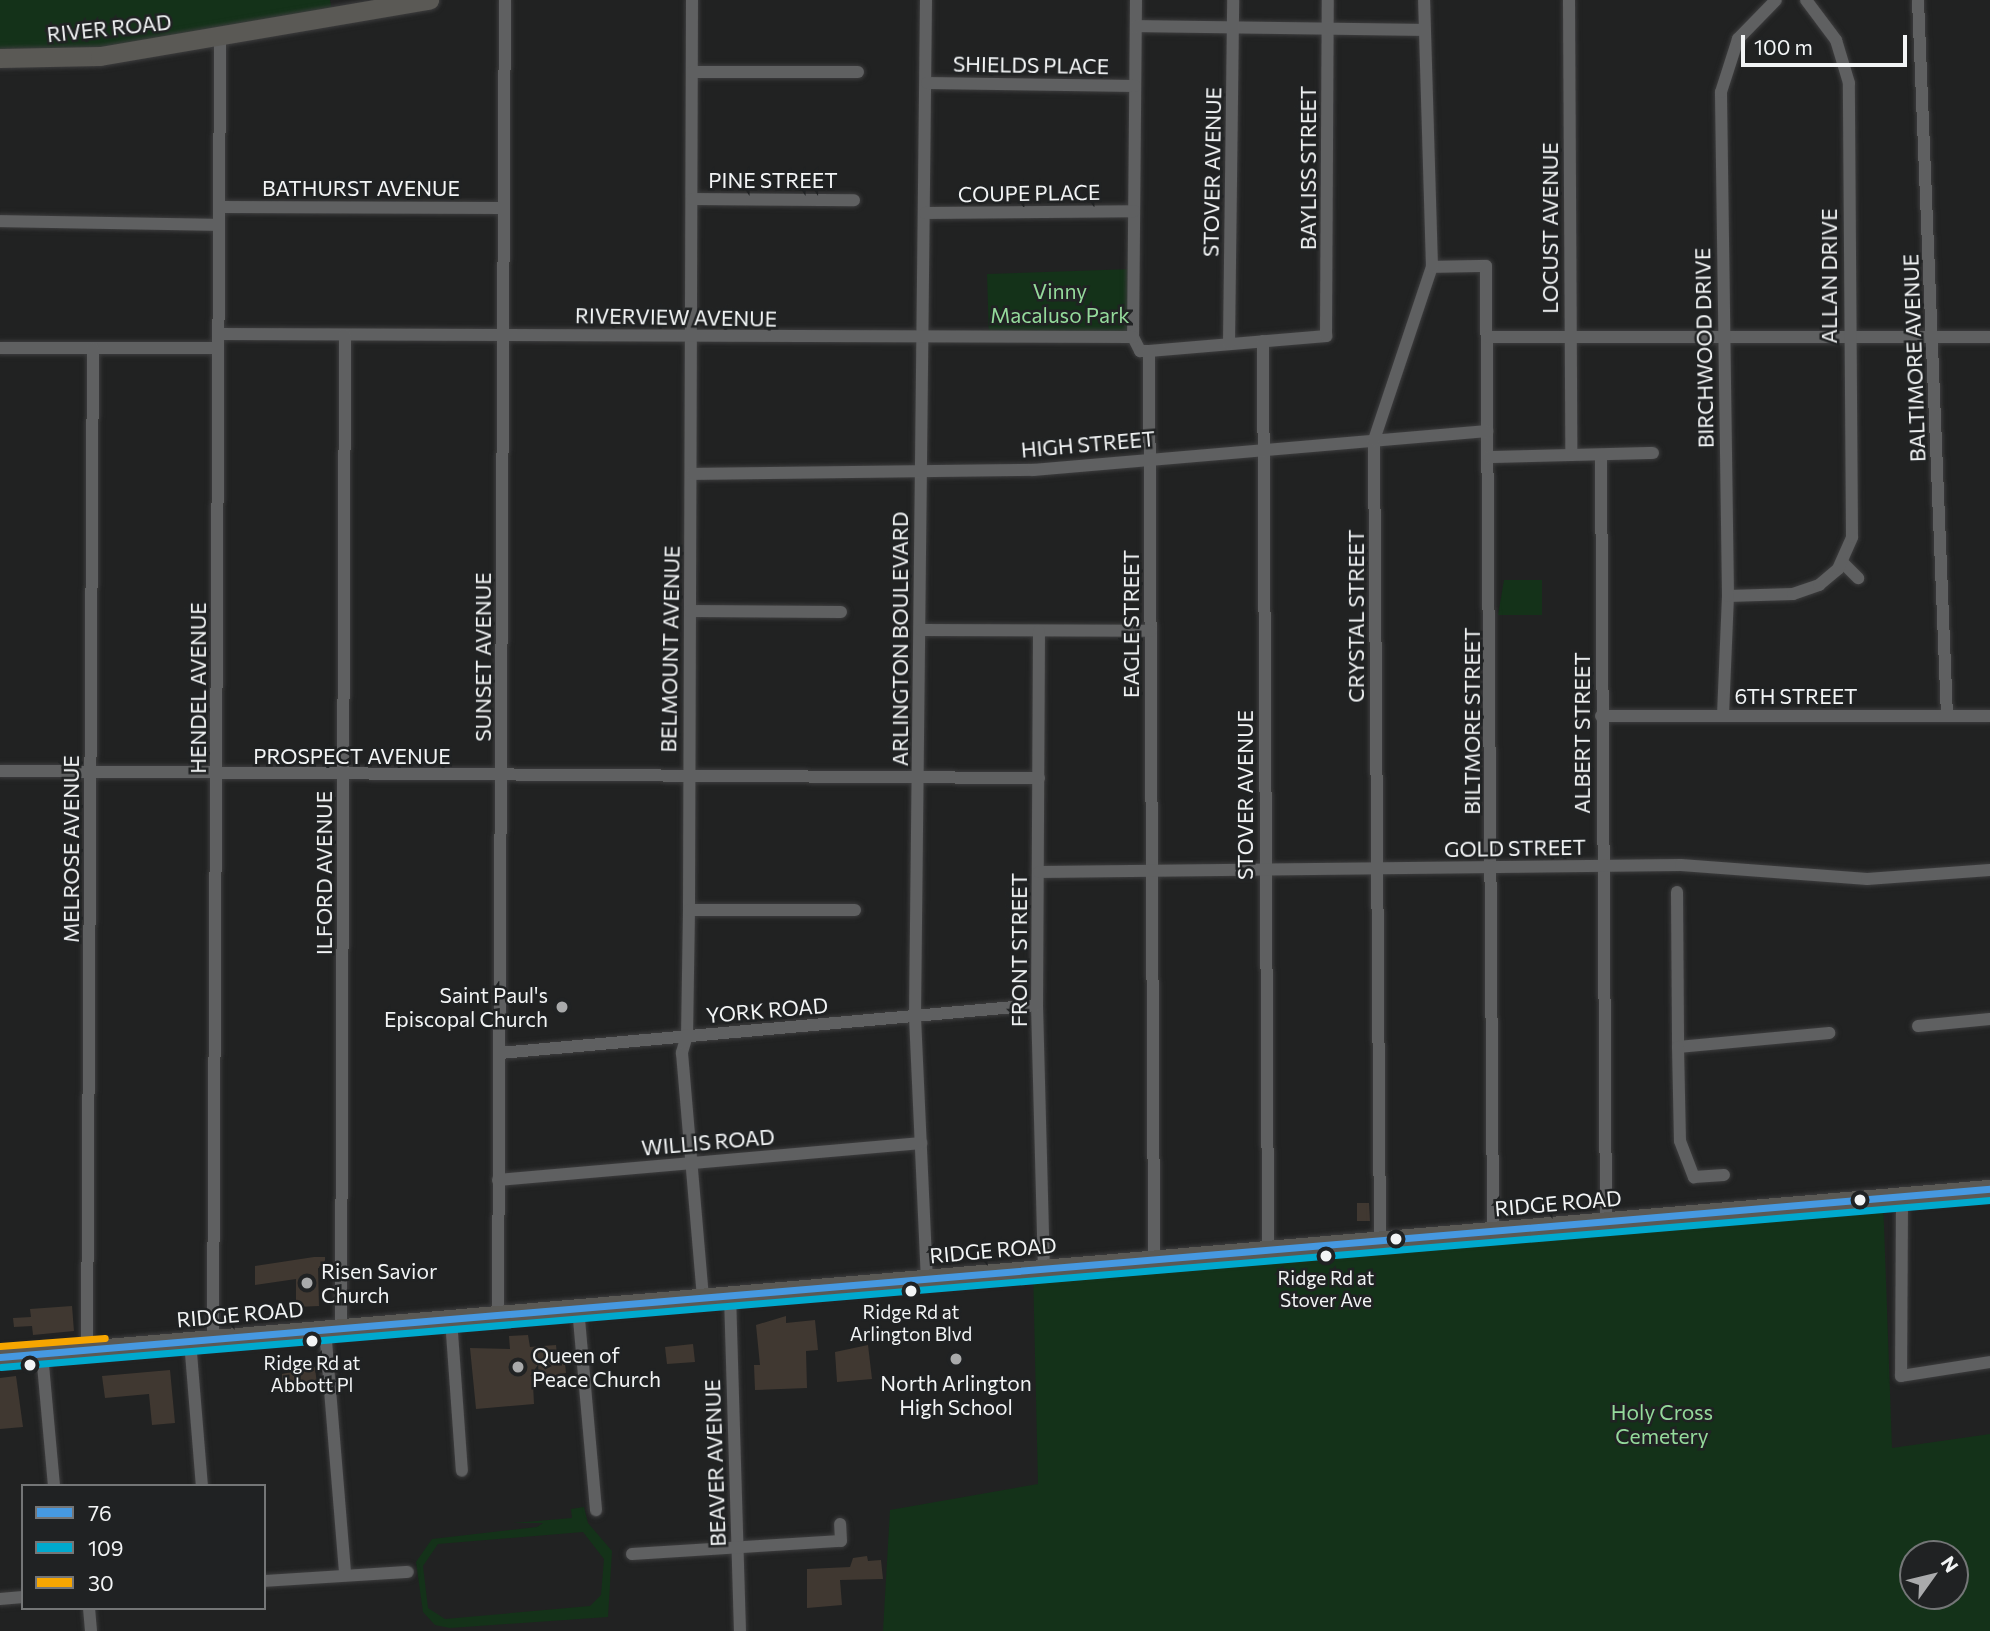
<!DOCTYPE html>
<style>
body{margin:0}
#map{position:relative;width:1990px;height:1631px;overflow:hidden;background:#212222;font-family:Commissioner,sans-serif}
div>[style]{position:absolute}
.green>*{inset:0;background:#143219}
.building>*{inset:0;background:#403831}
.roads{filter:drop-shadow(0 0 2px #3d3d3e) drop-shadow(0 0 2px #3d3d3e)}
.minor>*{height:12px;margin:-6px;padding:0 6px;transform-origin:6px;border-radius:6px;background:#5f6061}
.primary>*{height:19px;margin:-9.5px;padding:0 9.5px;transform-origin:9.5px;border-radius:9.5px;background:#5a5955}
.bus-1>*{height:7px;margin:-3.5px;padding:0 3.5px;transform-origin:3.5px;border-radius:3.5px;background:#4699e1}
.bus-2>*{height:7px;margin:-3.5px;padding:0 3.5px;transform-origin:3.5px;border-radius:3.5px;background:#00a9ce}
.bus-3>*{height:7px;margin:-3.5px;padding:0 3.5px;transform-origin:3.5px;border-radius:3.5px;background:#f7a600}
.dots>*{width:19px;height:19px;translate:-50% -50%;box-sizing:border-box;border:4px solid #202223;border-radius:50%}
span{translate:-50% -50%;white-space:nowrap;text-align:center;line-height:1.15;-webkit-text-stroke:5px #202223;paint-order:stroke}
.bus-label{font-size:19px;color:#f2f4f5}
.street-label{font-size:21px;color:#f2f4f5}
.park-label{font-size:21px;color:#94da9b}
.poi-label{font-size:21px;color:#f2f4f5}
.right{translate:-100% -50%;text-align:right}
.left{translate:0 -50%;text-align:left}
.legend{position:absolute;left:21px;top:1484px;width:245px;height:126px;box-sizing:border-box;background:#202223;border:2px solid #747677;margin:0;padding:9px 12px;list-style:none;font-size:21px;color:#f2f4f5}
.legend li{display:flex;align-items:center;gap:14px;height:35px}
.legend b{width:35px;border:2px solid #747677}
.north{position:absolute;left:1899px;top:1540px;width:70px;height:70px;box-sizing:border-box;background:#202223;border:2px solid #747677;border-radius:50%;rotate:56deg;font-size:19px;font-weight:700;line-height:28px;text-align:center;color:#f2f4f5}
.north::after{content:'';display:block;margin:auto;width:24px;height:32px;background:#a9aaab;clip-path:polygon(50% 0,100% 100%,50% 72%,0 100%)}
.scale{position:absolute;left:1741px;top:35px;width:166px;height:32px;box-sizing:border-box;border:4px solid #f2f4f5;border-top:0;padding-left:9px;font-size:21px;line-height:24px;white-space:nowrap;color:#f2f4f5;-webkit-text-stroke:5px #202223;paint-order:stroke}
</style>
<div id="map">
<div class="green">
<i style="clip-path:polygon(0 0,330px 0,333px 16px,220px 37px,0 58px)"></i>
<i style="clip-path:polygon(1133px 269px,1133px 337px,989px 338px,987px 274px)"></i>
<i style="clip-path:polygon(1504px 580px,1542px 580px,1542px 615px,1498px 615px)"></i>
<i style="clip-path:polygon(evenodd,1883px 1198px,1892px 1448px,1990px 1434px,1990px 1631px,883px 1631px,890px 1510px,1038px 1484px,1033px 1269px,1883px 1198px,1913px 1554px,1955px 1554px,1955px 1596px,1913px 1596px,1913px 1554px)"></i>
<i style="clip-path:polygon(evenodd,584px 1507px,588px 1523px,612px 1551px,608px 1617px,450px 1628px,435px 1625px,423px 1612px,416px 1562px,432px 1539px,537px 1527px,543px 1523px,513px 1523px,572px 1518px,571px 1509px,584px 1507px,583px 1532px,604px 1559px,601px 1595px,590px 1606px,445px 1619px,428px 1608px,423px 1566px,438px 1544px,583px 1532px)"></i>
</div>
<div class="building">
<i style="clip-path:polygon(1357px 1203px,1369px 1203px,1370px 1221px,1357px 1221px)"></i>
<i style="clip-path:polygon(314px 1257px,325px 1257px,325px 1268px,318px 1268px,319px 1306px,296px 1307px,296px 1279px,255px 1285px,255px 1266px)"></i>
<i style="clip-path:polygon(72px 1306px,74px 1331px,33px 1335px,32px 1326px,14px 1327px,13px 1318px,31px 1317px,30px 1309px)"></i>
<i style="clip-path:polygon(786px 1316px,786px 1323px,815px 1320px,818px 1350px,806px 1351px,807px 1388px,755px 1390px,754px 1365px,760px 1365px,756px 1325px)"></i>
<i style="clip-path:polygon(528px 1335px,530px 1347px,556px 1345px,557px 1354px,564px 1353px,566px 1373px,559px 1374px,559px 1382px,533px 1384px,534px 1404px,476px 1409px,470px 1348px,510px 1349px,509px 1336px)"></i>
<i style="clip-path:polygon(693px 1344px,695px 1362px,667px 1364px,665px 1347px)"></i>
<i style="clip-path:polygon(868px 1345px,872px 1379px,837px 1382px,835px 1352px)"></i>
<i style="clip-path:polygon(315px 1367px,317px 1385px,283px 1388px,282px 1374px)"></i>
<i style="clip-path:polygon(170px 1370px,175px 1423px,152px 1425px,149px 1394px,105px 1398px,102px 1376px)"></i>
<i style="clip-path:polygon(16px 1376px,23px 1427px,0 1429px,0 1378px)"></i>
<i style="clip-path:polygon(867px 1556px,868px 1561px,881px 1560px,883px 1579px,840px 1580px,842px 1605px,807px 1608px,807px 1569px,850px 1567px,853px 1558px)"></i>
</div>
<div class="roads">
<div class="minor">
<i style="left:692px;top:0;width:910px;rotate:90.19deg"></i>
<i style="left:689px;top:910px;width:125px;rotate:90.9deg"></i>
<i style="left:687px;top:1035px;width:19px;rotate:106deg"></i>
<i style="left:682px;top:1053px;width:245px;rotate:85.1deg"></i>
<i style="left:926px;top:0;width:1017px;rotate:90.62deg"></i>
<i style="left:915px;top:1017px;width:261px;rotate:87.4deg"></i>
<i style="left:1136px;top:0;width:337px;rotate:90.5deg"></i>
<i style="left:1133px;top:337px;width:16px;rotate:63deg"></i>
<i style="left:1140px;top:351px;width:9px"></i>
<i style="left:1149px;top:351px;width:178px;rotate:-4.8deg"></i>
<i style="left:1326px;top:336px;width:336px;rotate:-89.7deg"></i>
<i style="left:1569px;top:0;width:455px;rotate:89.7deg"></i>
<i style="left:1918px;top:0;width:716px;rotate:87.68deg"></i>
<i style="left:1136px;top:26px;width:287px;rotate:0.8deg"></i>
<i style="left:692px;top:72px;width:166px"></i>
<i style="left:927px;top:83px;width:208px;rotate:0.8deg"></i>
<i style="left:692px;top:199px;width:162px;rotate:0.4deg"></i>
<i style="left:219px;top:207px;width:284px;rotate:0.2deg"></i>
<i style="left:925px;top:213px;width:209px;rotate:-0.5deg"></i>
<i style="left:0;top:221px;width:219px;rotate:1deg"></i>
<i style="left:1432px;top:267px;width:54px;rotate:-1.1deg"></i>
<i style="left:1486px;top:266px;width:965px;rotate:89.58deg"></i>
<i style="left:218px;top:334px;width:915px;rotate:0.19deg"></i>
<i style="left:1488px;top:337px;width:502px"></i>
<i style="left:1263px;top:341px;width:909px;rotate:89.68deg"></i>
<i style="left:1229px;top:344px;width:344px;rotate:-89.3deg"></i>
<i style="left:0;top:348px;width:218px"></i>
<i style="left:1149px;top:351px;width:908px;rotate:89.68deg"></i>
<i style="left:1601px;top:455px;width:766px;rotate:89.63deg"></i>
<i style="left:1489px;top:457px;width:164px;rotate:-1.4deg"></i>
<i style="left:692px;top:474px;width:341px;rotate:-0.7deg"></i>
<i style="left:1033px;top:470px;width:456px;rotate:-4.9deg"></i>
<i style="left:1842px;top:562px;width:23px;rotate:45deg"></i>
<i style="left:1728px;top:596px;width:65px;rotate:-1.8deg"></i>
<i style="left:1793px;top:594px;width:28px;rotate:-19deg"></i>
<i style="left:1819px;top:585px;width:25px;rotate:-40deg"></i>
<i style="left:1838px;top:569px;width:35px;rotate:-66deg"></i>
<i style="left:1852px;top:537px;width:454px;rotate:-90.4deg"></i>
<i style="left:1849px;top:83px;width:45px;rotate:-106.8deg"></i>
<i style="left:1836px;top:40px;width:50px;rotate:-126.9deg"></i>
<i style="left:690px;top:611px;width:151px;rotate:0.4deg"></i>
<i style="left:921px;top:630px;width:230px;rotate:0.2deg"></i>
<i style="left:1039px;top:631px;width:374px;rotate:90.3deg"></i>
<i style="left:1037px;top:1005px;width:263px;rotate:88.5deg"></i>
<i style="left:1723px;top:715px;width:119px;rotate:-87.6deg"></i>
<i style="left:1728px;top:596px;width:504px;rotate:-90.8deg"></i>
<i style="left:1721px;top:92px;width:56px;rotate:-72.2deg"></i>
<i style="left:1738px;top:39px;width:54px;rotate:-45.7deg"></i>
<i style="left:1601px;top:716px;width:389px"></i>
<i style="left:0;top:771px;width:1039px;rotate:0.39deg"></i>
<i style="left:1039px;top:872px;width:642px;rotate:-0.62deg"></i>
<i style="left:1681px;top:865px;width:187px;rotate:4.3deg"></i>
<i style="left:1867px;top:879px;width:123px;rotate:-4.2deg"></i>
<i style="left:1677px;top:892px;width:155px;rotate:89.6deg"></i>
<i style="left:1678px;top:1047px;width:152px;rotate:-5.3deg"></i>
<i style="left:689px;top:910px;width:166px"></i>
<i style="left:1918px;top:1026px;width:72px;rotate:-5.6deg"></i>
<i style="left:1678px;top:1047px;width:94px;rotate:88.8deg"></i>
<i style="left:1680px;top:1141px;width:39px;rotate:69deg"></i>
<i style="left:1694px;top:1177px;width:30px;rotate:-4deg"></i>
<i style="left:500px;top:1053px;width:539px;rotate:-5.11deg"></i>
<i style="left:498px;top:1180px;width:425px;rotate:-5deg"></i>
<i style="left:1902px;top:1197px;width:179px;rotate:90.3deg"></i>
<i style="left:1901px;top:1376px;width:90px;rotate:-8.9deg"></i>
<i style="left:1380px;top:1240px;width:800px;rotate:-90.43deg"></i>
<i style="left:1374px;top:440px;width:182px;rotate:-71.5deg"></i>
<i style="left:1432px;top:267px;width:267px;rotate:-91.7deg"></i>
<i style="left:730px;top:1295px;width:336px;rotate:88.3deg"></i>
<i style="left:578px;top:1308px;width:203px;rotate:84.9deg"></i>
<i style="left:498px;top:1315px;width:1315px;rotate:-89.7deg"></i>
<i style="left:451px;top:1319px;width:152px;rotate:85.9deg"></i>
<i style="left:341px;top:1328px;width:993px;rotate:-89.77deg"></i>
<i style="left:325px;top:1329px;width:246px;rotate:85.3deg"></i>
<i style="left:213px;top:1339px;width:1302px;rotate:-89.69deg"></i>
<i style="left:190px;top:1341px;width:145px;rotate:85.3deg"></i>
<i style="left:87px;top:1350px;width:1002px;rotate:-89.66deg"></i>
<i style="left:42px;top:1354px;width:133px;rotate:84.8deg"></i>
<i style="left:632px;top:1554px;width:209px;rotate:-3.6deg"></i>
<i style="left:841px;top:1541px;width:17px;rotate:-93deg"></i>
<i style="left:264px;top:1581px;width:144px;rotate:-3.6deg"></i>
<i style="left:0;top:1599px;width:23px;rotate:-5deg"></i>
<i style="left:89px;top:1608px;width:23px;rotate:85deg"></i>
</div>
<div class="primary">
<i style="left:0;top:58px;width:100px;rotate:-1.1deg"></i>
<i style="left:100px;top:56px;width:334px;rotate:-9.7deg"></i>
<i style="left:0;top:1357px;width:1997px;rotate:-4.83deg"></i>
</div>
</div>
<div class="bus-1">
<i style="left:0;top:1357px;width:1997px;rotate:-4.83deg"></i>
</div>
<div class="bus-2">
<i style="left:1px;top:1367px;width:1996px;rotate:-4.8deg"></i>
</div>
<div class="bus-3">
<i style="left:0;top:1346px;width:105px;rotate:-4.4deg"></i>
</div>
<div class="dots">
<i style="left:562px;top:1007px;background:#a9aaab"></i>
<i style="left:1860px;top:1200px;background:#f2f4f5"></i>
<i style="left:1396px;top:1239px;background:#f2f4f5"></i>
<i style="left:1326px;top:1256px;background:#f2f4f5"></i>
<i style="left:307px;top:1283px;background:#a9aaab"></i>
<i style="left:911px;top:1291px;background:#f2f4f5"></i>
<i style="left:312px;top:1341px;background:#f2f4f5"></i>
<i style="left:956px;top:1359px;background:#a9aaab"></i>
<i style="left:30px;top:1365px;background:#f2f4f5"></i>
<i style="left:518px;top:1367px;background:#a9aaab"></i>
</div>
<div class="bus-label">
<span style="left:1326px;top:1289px">Ridge Rd at<br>Stover Ave</span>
<span style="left:911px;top:1323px">Ridge Rd at<br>Arlington Blvd</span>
<span style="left:312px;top:1374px">Ridge Rd at<br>Abbott Pl</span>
</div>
<div class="street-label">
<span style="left:109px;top:28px;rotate:-6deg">RIVER ROAD</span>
<span style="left:1031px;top:65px;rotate:1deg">SHIELDS PLACE</span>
<span style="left:1308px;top:168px;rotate:-90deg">BAYLISS STREET</span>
<span style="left:1212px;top:172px;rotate:-89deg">STOVER AVENUE</span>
<span style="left:773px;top:180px">PINE STREET</span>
<span style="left:361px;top:188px">BATHURST AVENUE</span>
<span style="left:1029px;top:193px;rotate:-1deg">COUPE PLACE</span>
<span style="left:1550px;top:228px;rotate:-90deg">LOCUST AVENUE</span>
<span style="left:1829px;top:276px;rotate:-90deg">ALLAN DRIVE</span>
<span style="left:676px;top:317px;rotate:1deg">RIVERVIEW AVENUE</span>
<span style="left:1704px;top:348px;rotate:-91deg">BIRCHWOOD DRIVE</span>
<span style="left:1914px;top:358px;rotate:-92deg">BALTIMORE AVENUE</span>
<span style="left:1088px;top:444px;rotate:-5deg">HIGH STREET</span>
<span style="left:1356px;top:616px;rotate:-90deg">CRYSTAL STREET</span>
<span style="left:1131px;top:624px;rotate:-90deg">EAGLE STREET</span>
<span style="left:900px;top:639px;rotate:-90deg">ARLINGTON BOULEVARD</span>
<span style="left:670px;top:649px;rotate:-89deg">BELMOUNT AVENUE</span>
<span style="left:483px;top:657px;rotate:-90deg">SUNSET AVENUE</span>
<span style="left:198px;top:688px;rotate:-90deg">HENDEL AVENUE</span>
<span style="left:1796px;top:696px">6TH STREET</span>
<span style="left:1472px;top:721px;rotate:-90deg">BILTMORE STREET</span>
<span style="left:1582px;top:733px;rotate:-90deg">ALBERT STREET</span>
<span style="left:352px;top:756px">PROSPECT AVENUE</span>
<span style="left:1245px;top:795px;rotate:-90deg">STOVER AVENUE</span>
<span style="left:1515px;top:848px;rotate:-1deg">GOLD STREET</span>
<span style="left:71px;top:849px;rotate:-90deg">MELROSE AVENUE</span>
<span style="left:324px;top:873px;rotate:-90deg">ILFORD AVENUE</span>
<span style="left:1019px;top:950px;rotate:-90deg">FRONT STREET</span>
<span style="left:767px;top:1010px;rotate:-5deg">YORK ROAD</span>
<span style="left:708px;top:1142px;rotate:-5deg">WILLIS ROAD</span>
<span style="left:1558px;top:1203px;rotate:-5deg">RIDGE ROAD</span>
<span style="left:993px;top:1250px;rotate:-5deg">RIDGE ROAD</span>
<span style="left:240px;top:1314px;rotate:-5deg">RIDGE ROAD</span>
<span style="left:715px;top:1463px;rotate:-92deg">BEAVER AVENUE</span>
</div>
<div class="park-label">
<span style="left:1060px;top:303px">Vinny<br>Macaluso Park</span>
<span style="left:1662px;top:1424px">Holy Cross<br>Cemetery</span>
</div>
<div class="poi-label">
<span class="right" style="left:548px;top:1007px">Saint Paul's<br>Episcopal Church</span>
<span class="left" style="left:321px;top:1283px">Risen Savior<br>Church</span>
<span class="left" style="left:532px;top:1367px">Queen of<br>Peace Church</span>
<span style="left:956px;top:1395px">North Arlington<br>High School</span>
</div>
<ul class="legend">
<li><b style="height:9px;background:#4699e1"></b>76</li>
<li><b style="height:9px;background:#00a9ce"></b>109</li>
<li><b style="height:9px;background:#f7a600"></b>30</li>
</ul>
<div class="north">N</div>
<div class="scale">100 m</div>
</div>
